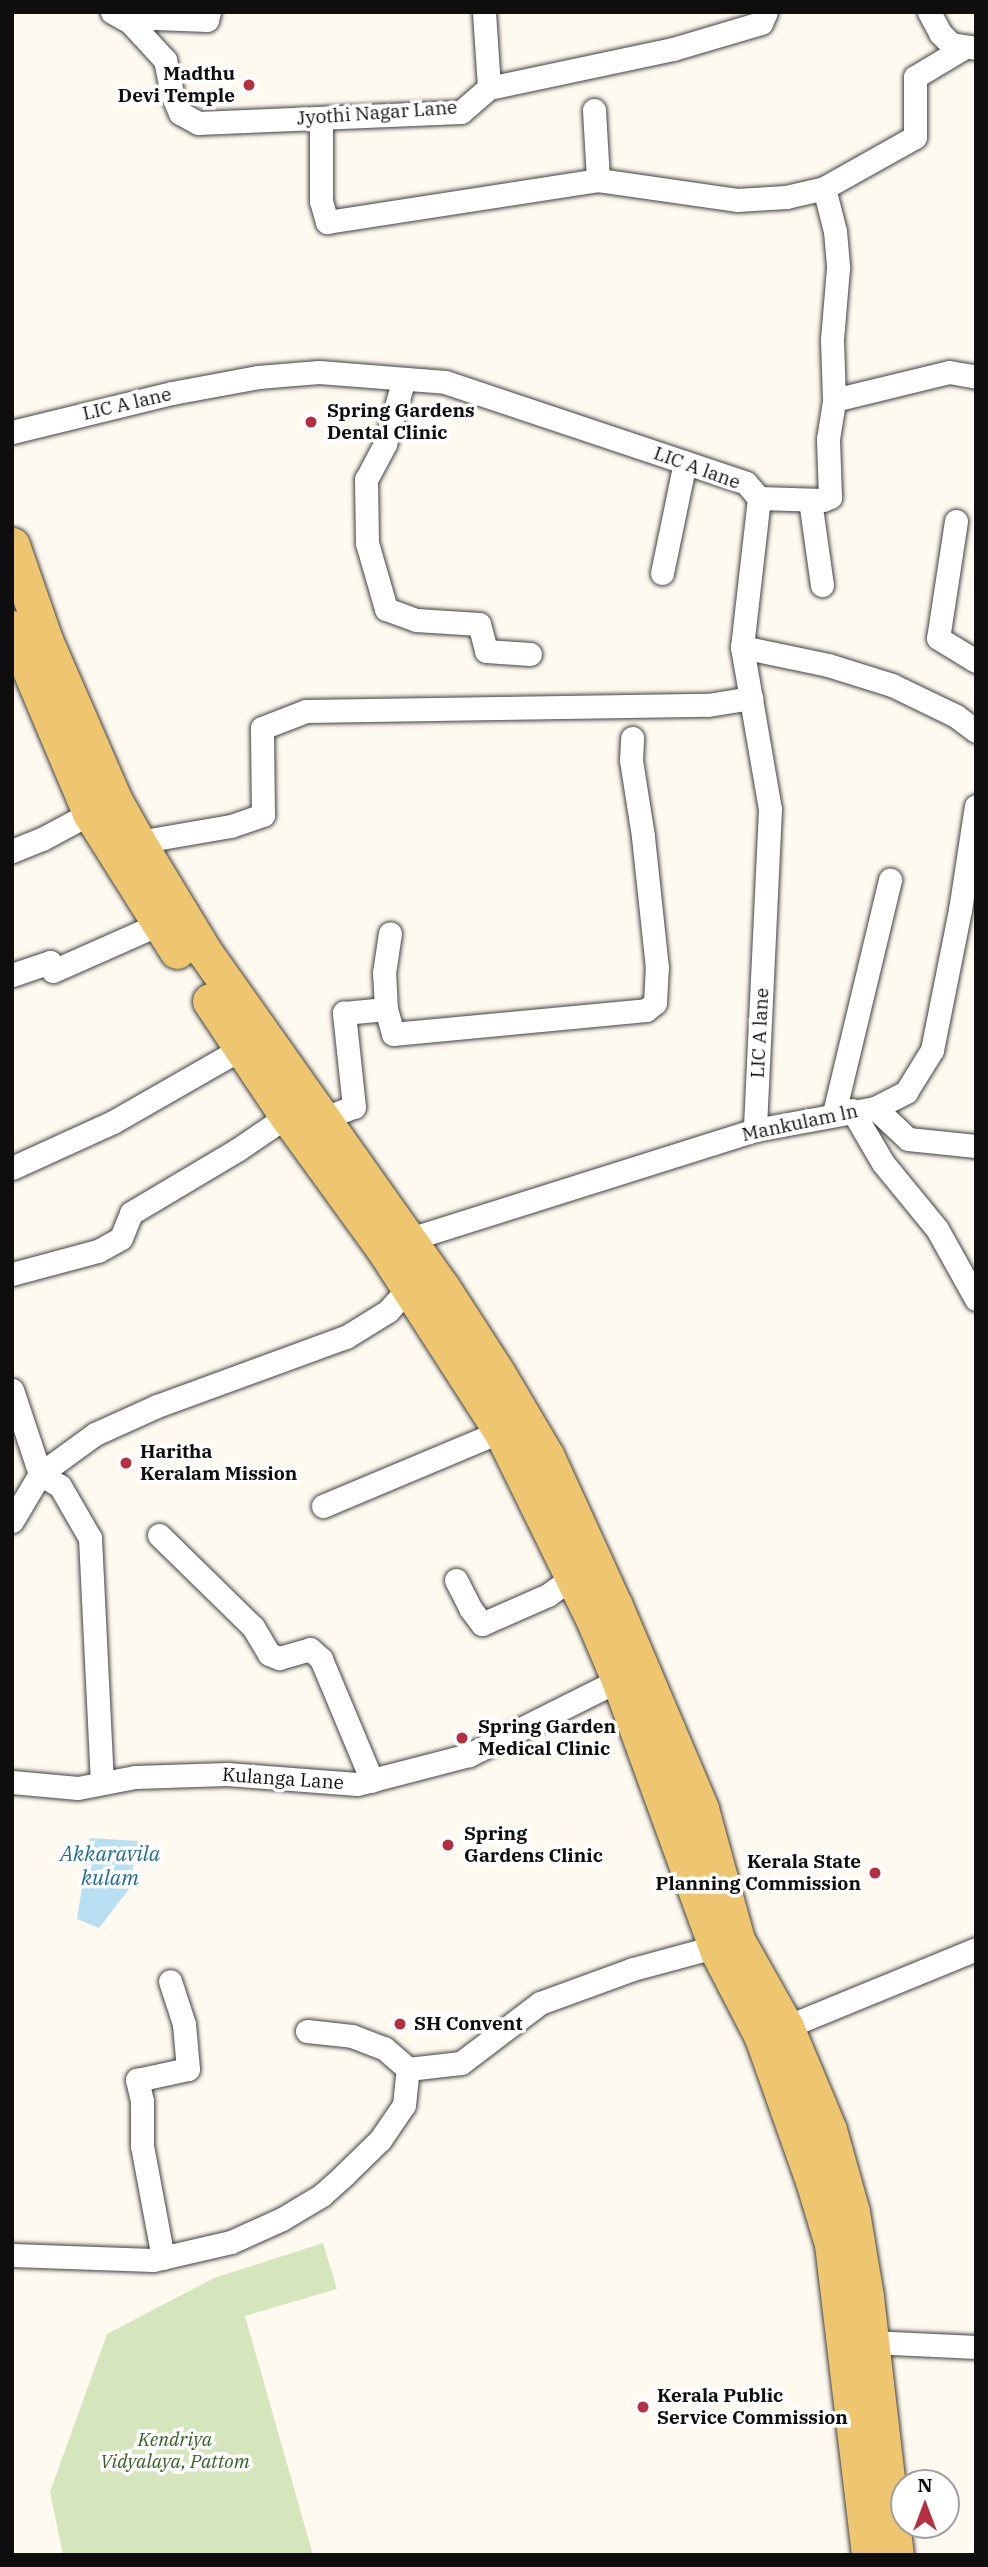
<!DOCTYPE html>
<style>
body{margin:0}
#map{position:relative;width:988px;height:2567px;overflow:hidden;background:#fefaf0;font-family:"IBM Plex Serif",serif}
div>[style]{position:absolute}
.green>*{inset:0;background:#d5e6bc}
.water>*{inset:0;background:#b9e0f2}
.roads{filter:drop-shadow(0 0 2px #414141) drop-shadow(0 0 2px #414141)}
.minor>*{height:23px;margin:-11.5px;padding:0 11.5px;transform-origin:11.5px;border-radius:11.5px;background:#fff}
.primary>*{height:35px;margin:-17.5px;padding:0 17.5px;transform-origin:17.5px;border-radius:17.5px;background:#eec670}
.dots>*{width:19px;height:19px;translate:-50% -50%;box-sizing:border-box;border:4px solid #fff;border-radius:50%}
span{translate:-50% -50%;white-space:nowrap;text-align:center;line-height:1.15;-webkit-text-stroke:7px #fff;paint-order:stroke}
.poi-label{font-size:19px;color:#0e0e0e;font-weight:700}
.right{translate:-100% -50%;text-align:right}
.left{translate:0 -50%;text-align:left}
.street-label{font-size:19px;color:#0e0e0e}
.park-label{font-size:19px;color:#346123;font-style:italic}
.water-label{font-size:21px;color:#206c97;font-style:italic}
.frame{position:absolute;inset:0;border:14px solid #0e0e0e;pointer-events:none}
.north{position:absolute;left:890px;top:2469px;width:70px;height:70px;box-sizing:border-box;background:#fff;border:2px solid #9f9f9f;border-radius:50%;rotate:0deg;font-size:19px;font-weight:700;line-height:28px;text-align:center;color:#0e0e0e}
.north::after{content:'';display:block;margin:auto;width:24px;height:32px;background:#b43040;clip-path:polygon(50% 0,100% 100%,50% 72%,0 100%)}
</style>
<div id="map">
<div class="green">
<i style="clip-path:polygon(323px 2243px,337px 2289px,245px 2316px,313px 2555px,63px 2555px,50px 2492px,107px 2334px,214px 2278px)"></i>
</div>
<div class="water">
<i style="clip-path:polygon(90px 1838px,138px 1841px,129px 1889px,99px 1928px,77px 1919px)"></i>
</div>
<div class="roads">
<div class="minor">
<i style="left:112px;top:12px;width:21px;rotate:29deg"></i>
<i style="left:130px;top:22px;width:52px;rotate:47.4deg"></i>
<i style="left:165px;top:60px;width:35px;rotate:78deg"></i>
<i style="left:172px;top:94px;width:21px;rotate:67deg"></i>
<i style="left:180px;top:113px;width:21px;rotate:29deg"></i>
<i style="left:198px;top:123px;width:263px;rotate:-2.4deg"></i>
<i style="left:461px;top:112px;width:37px;rotate:-41deg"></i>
<i style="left:489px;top:88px;width:188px;rotate:-12deg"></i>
<i style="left:673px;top:49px;width:92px;rotate:-16.5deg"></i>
<i style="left:761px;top:23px;width:12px;rotate:-66deg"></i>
<i style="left:484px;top:12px;width:76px;rotate:86.2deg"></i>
<i style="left:929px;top:12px;width:24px;rotate:62deg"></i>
<i style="left:940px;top:33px;width:16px;rotate:45deg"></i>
<i style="left:951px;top:44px;width:25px;rotate:9deg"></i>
<i style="left:130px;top:22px;width:26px;rotate:-9deg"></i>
<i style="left:156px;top:18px;width:51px;rotate:2.2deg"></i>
<i style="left:207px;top:20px;width:8px;rotate:-76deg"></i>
<i style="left:594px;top:110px;width:70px;rotate:86.7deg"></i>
<i style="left:321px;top:118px;width:83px;rotate:90deg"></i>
<i style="left:321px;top:201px;width:22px;rotate:74deg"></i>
<i style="left:327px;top:222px;width:274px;rotate:-8.8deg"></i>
<i style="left:598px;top:180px;width:140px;rotate:8.2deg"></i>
<i style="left:737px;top:200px;width:49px;rotate:-3.5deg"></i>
<i style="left:786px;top:197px;width:39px;rotate:-13deg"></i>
<i style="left:824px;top:188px;width:44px;rotate:75.7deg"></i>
<i style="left:835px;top:231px;width:37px;rotate:85deg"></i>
<i style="left:838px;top:268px;width:72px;rotate:94.8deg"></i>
<i style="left:832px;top:340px;width:60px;rotate:88.1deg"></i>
<i style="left:834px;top:400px;width:118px;rotate:-13.7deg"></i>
<i style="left:949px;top:372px;width:27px;rotate:10deg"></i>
<i style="left:824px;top:188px;width:104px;rotate:-29.3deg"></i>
<i style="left:915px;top:137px;width:60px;rotate:-90deg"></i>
<i style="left:915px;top:77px;width:58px;rotate:-31deg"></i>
<i style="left:404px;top:379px;width:68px;rotate:106.3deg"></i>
<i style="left:385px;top:444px;width:40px;rotate:118deg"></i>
<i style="left:366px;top:479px;width:64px;rotate:89.1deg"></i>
<i style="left:367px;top:543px;width:69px;rotate:73.9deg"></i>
<i style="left:386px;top:609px;width:32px;rotate:20deg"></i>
<i style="left:416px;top:620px;width:63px;rotate:3.6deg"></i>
<i style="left:479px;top:624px;width:28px;rotate:75deg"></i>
<i style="left:486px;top:651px;width:44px;rotate:3.9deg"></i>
<i style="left:12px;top:432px;width:165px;rotate:-13.7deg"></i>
<i style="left:172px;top:393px;width:87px;rotate:-10.5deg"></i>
<i style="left:258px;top:377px;width:61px;rotate:-4.7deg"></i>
<i style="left:319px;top:372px;width:126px;rotate:4.5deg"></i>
<i style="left:445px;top:382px;width:317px;rotate:18.5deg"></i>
<i style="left:746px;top:483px;width:20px;rotate:49deg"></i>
<i style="left:759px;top:498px;width:150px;rotate:96.5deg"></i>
<i style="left:742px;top:647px;width:164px;rotate:80.2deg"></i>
<i style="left:770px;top:809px;width:321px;rotate:92.7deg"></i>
<i style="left:759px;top:498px;width:64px;rotate:1.8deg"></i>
<i style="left:823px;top:500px;width:8px;rotate:-23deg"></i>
<i style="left:830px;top:497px;width:58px;rotate:-92deg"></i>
<i style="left:828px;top:439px;width:39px;rotate:-81deg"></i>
<i style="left:810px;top:500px;width:86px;rotate:82deg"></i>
<i style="left:956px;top:521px;width:118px;rotate:98.7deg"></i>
<i style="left:938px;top:638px;width:44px;rotate:31.2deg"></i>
<i style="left:662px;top:573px;width:113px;rotate:-78.3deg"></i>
<i style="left:742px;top:647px;width:88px;rotate:11.8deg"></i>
<i style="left:828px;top:665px;width:67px;rotate:17.4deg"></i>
<i style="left:892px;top:685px;width:71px;rotate:25.8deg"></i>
<i style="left:956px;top:716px;width:25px;rotate:37deg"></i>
<i style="left:138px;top:842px;width:94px;rotate:-9.8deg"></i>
<i style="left:231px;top:826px;width:34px;rotate:-19deg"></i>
<i style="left:263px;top:815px;width:87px;rotate:-90.7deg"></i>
<i style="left:262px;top:728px;width:47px;rotate:-21.1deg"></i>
<i style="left:306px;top:711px;width:402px;rotate:-0.9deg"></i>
<i style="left:708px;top:705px;width:44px;rotate:-9.2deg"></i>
<i style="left:12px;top:851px;width:32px;rotate:-22deg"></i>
<i style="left:42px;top:839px;width:68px;rotate:-28.1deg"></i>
<i style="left:12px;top:975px;width:40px;rotate:-18.9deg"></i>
<i style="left:50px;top:962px;width:9px;rotate:72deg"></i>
<i style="left:53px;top:971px;width:116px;rotate:-23.9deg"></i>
<i style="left:386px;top:1009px;width:36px;rotate:-93deg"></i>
<i style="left:384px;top:973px;width:40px;rotate:-81.5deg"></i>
<i style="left:875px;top:1108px;width:45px;rotate:43.2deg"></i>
<i style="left:908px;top:1139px;width:68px;rotate:5.9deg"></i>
<i style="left:852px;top:1110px;width:61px;rotate:59.7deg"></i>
<i style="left:883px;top:1163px;width:85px;rotate:50.7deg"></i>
<i style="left:937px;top:1229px;width:80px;rotate:60.9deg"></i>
<i style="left:834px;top:1113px;width:240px;rotate:-76.5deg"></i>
<i style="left:322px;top:1119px;width:34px;rotate:-21deg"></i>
<i style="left:354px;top:1107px;width:95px;rotate:-96.1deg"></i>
<i style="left:344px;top:1013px;width:42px;rotate:-5.4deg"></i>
<i style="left:386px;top:1009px;width:26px;rotate:74deg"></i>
<i style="left:393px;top:1034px;width:254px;rotate:-5.4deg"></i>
<i style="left:646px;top:1010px;width:11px;rotate:-38deg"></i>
<i style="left:655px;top:1003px;width:35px;rotate:-87deg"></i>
<i style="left:657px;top:968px;width:133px;rotate:-96.1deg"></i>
<i style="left:643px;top:836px;width:77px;rotate:-99deg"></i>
<i style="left:631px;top:760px;width:22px;rotate:-87deg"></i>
<i style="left:12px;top:1168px;width:111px;rotate:-24.5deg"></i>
<i style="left:113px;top:1122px;width:149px;rotate:-29.8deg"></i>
<i style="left:397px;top:1243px;width:375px;rotate:-17.5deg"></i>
<i style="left:755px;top:1130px;width:122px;rotate:-10.4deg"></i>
<i style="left:875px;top:1108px;width:35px;rotate:-27deg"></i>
<i style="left:906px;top:1092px;width:49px;rotate:-58.2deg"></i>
<i style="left:932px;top:1050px;width:143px;rotate:-78.7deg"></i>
<i style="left:960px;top:910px;width:105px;rotate:-81.3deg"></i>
<i style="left:12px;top:1274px;width:89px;rotate:-15deg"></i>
<i style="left:98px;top:1251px;width:26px;rotate:-29deg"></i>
<i style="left:121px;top:1238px;width:27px;rotate:-68deg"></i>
<i style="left:131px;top:1213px;width:123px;rotate:-30.7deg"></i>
<i style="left:237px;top:1150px;width:60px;rotate:-34.2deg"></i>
<i style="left:12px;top:1390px;width:89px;rotate:71.6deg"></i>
<i style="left:40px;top:1474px;width:68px;rotate:-36deg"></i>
<i style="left:95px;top:1434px;width:68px;rotate:-24.3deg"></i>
<i style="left:157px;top:1406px;width:201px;rotate:-20.1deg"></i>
<i style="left:346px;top:1337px;width:49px;rotate:-31.8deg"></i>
<i style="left:388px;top:1311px;width:31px;rotate:-48deg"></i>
<i style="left:323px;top:1506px;width:193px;rotate:-22.8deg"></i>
<i style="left:12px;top:1521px;width:55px;rotate:-59.2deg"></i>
<i style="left:40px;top:1474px;width:23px;rotate:31deg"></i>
<i style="left:60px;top:1486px;width:60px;rotate:60deg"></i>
<i style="left:90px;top:1538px;width:243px;rotate:87.2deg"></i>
<i style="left:159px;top:1535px;width:132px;rotate:44.4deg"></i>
<i style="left:253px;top:1627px;width:31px;rotate:59deg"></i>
<i style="left:269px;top:1654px;width:11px;rotate:22deg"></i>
<i style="left:279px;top:1658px;width:32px;rotate:-16deg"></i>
<i style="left:310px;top:1649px;width:15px;rotate:42deg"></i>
<i style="left:321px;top:1659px;width:132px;rotate:67.3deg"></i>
<i style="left:456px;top:1580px;width:31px;rotate:63deg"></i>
<i style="left:470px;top:1608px;width:20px;rotate:53deg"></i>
<i style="left:482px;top:1624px;width:72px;rotate:-23.7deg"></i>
<i style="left:548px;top:1595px;width:31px;rotate:-36deg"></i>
<i style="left:12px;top:1782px;width:66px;rotate:5.2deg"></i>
<i style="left:78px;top:1788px;width:58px;rotate:-10.9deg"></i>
<i style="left:135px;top:1777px;width:92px;rotate:-1.9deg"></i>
<i style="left:227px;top:1774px;width:130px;rotate:4.4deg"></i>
<i style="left:357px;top:1784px;width:116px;rotate:-14.5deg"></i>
<i style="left:469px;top:1755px;width:168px;rotate:-26.6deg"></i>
<i style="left:786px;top:2027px;width:205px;rotate:-22.3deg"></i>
<i style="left:307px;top:2031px;width:45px;rotate:6.3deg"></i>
<i style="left:352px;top:2036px;width:34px;rotate:21deg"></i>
<i style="left:384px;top:2048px;width:32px;rotate:41deg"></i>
<i style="left:12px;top:2255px;width:141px;rotate:2deg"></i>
<i style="left:153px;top:2260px;width:80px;rotate:-13deg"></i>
<i style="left:231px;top:2242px;width:56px;rotate:-24.3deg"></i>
<i style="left:282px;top:2219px;width:47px;rotate:-31deg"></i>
<i style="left:322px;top:2195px;width:31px;rotate:-42deg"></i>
<i style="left:345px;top:2174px;width:49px;rotate:-44.2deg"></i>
<i style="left:380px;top:2140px;width:42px;rotate:-55.6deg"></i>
<i style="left:404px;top:2105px;width:36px;rotate:-84deg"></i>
<i style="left:408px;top:2069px;width:53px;rotate:-6.5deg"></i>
<i style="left:461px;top:2063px;width:99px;rotate:-37.2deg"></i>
<i style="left:540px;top:2003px;width:99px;rotate:-20.1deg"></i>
<i style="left:633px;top:1969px;width:99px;rotate:-15.2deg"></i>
<i style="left:163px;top:2258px;width:114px;rotate:-100.6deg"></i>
<i style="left:142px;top:2146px;width:45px;rotate:-90deg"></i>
<i style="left:142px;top:2101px;width:22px;rotate:-103deg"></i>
<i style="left:137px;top:2080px;width:52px;rotate:-12.2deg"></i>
<i style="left:188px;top:2069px;width:45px;rotate:-95.1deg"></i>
<i style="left:184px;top:2024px;width:45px;rotate:-108deg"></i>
<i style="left:871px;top:2342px;width:105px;rotate:2.7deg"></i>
</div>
<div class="primary">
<i style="left:12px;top:545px;width:101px;rotate:70.8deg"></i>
<i style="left:45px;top:640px;width:176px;rotate:66.5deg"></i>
<i style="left:115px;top:801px;width:47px;rotate:60.7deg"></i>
<i style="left:138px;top:842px;width:127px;rotate:58.8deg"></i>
<i style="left:204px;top:951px;width:412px;rotate:54.7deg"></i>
<i style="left:442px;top:1287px;width:103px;rotate:57.2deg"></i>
<i style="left:498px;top:1374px;width:96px;rotate:59.4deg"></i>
<i style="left:547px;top:1457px;width:164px;rotate:65.5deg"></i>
<i style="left:615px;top:1606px;width:220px;rotate:67deg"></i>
<i style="left:701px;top:1809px;width:136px;rotate:74.6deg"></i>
<i style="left:737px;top:1940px;width:100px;rotate:60.6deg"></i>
<i style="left:786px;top:2027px;width:112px;rotate:67.3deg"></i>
<i style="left:829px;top:2130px;width:85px;rotate:74.3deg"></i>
<i style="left:852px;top:2212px;width:86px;rotate:80.6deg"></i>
<i style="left:866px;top:2297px;width:260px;rotate:83.4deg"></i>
<i style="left:12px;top:628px;width:201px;rotate:67.1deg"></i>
<i style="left:90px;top:813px;width:163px;rotate:57.8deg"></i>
<i style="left:210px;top:1001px;width:138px;rotate:56.2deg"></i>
<i style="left:287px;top:1116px;width:163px;rotate:54deg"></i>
<i style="left:383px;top:1248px;width:218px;rotate:57.2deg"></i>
<i style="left:501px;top:1431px;width:212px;rotate:63.9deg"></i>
<i style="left:594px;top:1621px;width:64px;rotate:67deg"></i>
<i style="left:619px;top:1680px;width:289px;rotate:70deg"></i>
<i style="left:718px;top:1952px;width:96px;rotate:62.6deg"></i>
<i style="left:762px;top:2037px;width:153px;rotate:70.5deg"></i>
<i style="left:813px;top:2181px;width:66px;rotate:73.2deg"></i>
<i style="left:832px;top:2244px;width:313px;rotate:83.2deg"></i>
</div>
</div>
<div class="dots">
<i style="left:249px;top:85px;background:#b43040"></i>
<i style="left:311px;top:422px;background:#b43040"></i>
<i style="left:126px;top:1463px;background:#b43040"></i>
<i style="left:462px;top:1738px;background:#b43040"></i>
<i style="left:448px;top:1845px;background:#b43040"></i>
<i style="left:875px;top:1873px;background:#b43040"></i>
<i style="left:400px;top:2024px;background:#b43040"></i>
<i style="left:643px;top:2407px;background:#b43040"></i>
</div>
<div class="poi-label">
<span class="right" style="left:235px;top:85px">Madthu<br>Devi Temple</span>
<span class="left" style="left:327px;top:422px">Spring Gardens<br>Dental Clinic</span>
<span class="left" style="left:140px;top:1463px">Haritha<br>Keralam Mission</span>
<span class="left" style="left:478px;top:1738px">Spring Garden<br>Medical Clinic</span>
<span class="left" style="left:464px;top:1845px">Spring<br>Gardens Clinic</span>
<span class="right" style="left:861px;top:1873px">Kerala State<br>Planning Commission</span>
<span class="left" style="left:414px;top:2024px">SH Convent</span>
<span class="left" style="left:657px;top:2407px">Kerala Public<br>Service Commission</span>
</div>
<div class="street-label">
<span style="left:377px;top:113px;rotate:-4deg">Jyothi Nagar Lane</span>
<span style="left:127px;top:404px;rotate:-13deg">LIC A lane</span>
<span style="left:697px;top:468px;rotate:20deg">LIC A lane</span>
<span style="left:760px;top:1033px;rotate:-87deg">LIC A lane</span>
<span style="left:800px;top:1123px;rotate:-12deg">Mankulam ln</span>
<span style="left:283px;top:1779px;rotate:4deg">Kulanga Lane</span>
</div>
<div class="park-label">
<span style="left:175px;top:2451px">Kendriya<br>Vidyalaya, Pattom</span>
</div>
<div class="water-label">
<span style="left:110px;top:1865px">Akkaravila<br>kulam</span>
</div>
<div class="frame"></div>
<div class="north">N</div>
</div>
